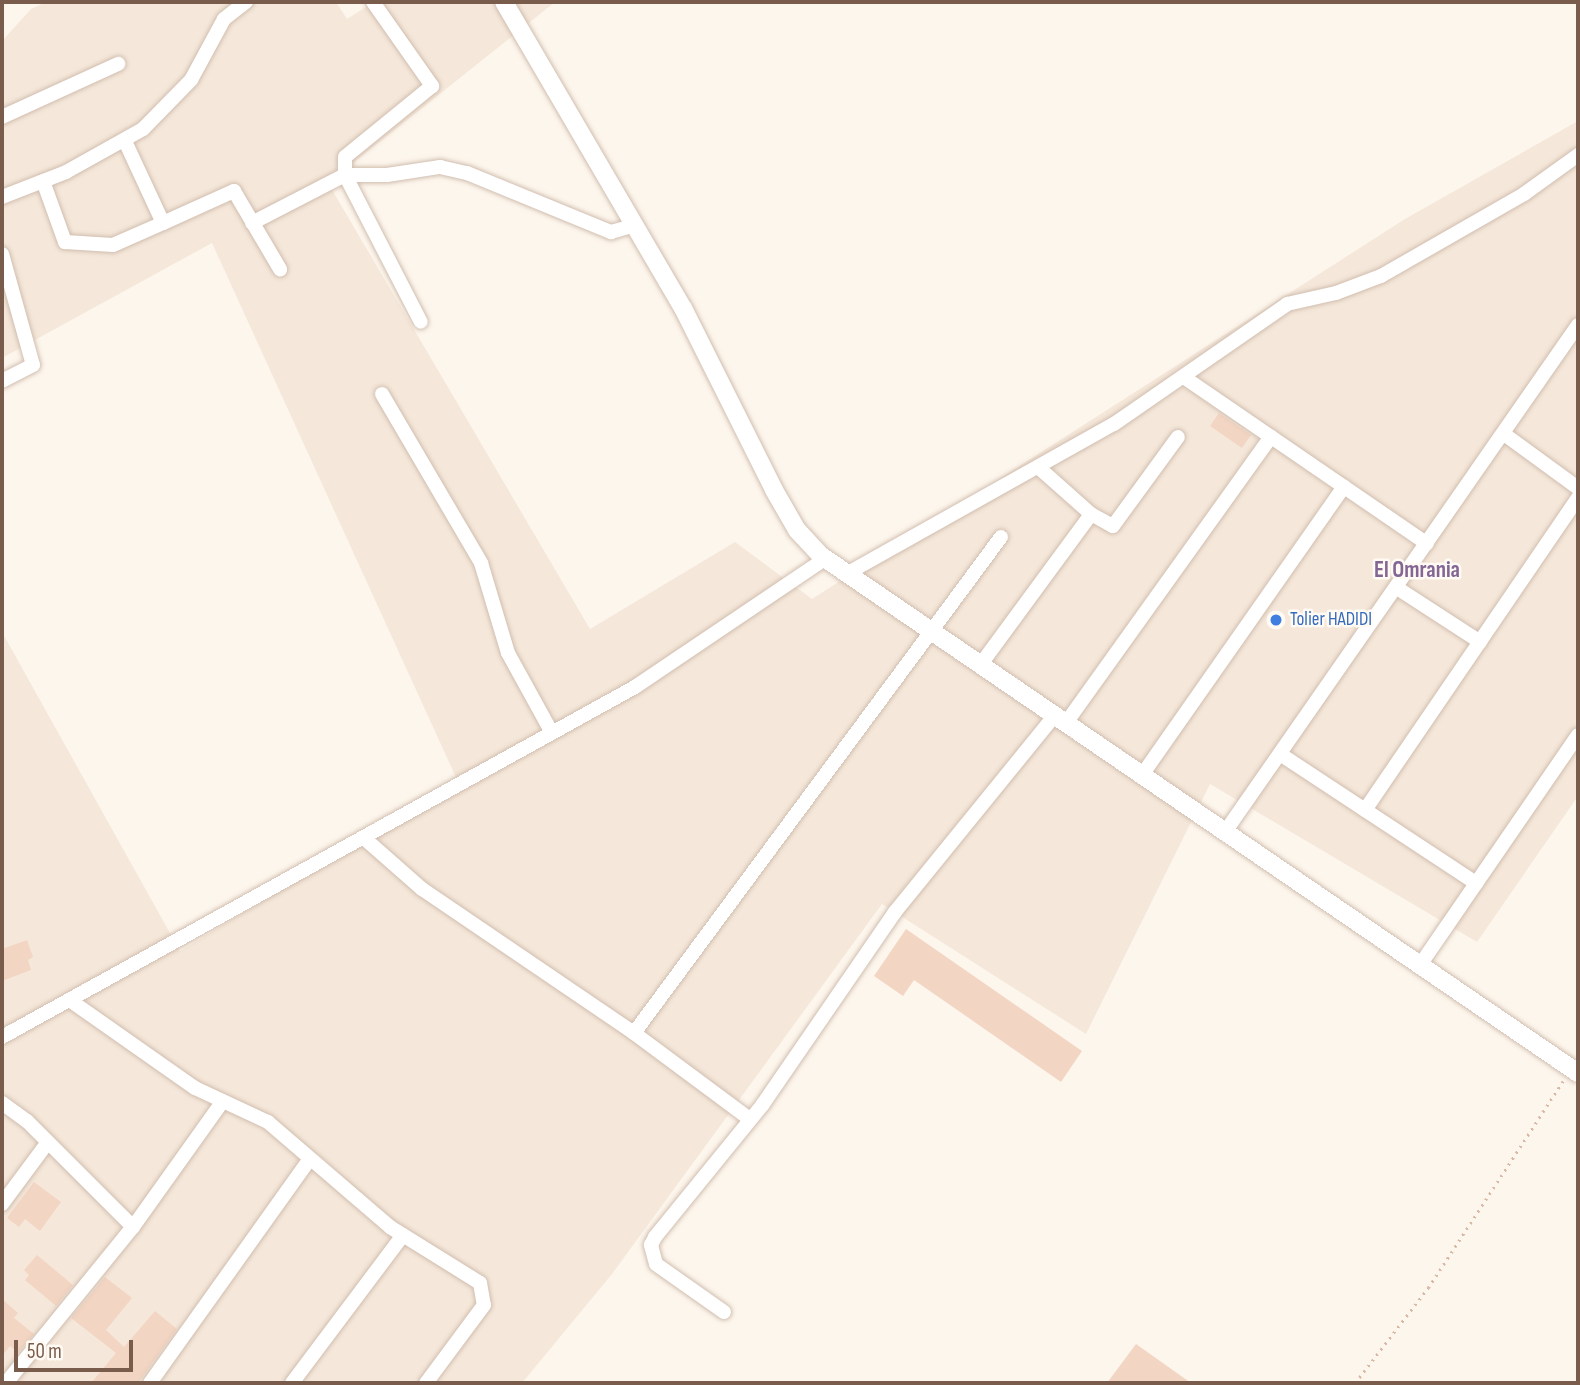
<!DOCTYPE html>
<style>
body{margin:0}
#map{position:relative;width:1580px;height:1385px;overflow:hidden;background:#fdf6ec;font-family:"Sofia Sans Condensed",sans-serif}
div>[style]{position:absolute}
.residential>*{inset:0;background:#f5e8da}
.building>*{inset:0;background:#f3d5c3}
.path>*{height:2.5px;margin-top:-1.25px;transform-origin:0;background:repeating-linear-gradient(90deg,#d9b8a5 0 2px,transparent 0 7px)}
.roads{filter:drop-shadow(0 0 2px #d1beb0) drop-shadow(0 0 2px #d1beb0)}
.minor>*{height:14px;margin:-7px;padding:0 7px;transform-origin:7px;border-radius:7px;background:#fff}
.tertiary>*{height:18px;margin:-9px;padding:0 9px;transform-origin:9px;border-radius:9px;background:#fff}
.dots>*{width:19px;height:19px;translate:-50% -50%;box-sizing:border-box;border:4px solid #fffaf3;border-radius:50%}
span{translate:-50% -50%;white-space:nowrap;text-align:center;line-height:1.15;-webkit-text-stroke:5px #fffaf3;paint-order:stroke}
.shop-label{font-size:19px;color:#366cbe}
.left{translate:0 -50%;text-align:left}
.quarter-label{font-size:23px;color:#846695;font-weight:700}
.frame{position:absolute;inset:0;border:4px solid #7a5c4d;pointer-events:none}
.scale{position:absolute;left:14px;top:1340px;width:119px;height:32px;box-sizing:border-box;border:4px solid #7a5c4d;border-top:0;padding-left:9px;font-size:21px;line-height:24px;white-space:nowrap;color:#7a5c4d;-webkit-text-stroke:5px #fffaf3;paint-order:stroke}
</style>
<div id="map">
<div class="residential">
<i style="clip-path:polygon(46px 2px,336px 2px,347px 19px,374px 2px,555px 2px,328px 183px,590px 629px,735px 542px,812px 599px,1405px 219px,1578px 121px,1578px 796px,1477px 942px,1210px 784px,1086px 1034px,882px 904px,612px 1274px,522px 1383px,2px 1383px,2px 632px,180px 951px,459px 784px,212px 243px,2px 358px,2px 41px,31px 9px)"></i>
</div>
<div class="building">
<i style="clip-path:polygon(1219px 413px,1251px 435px,1242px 448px,1210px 426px)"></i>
<i style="clip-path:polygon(906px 929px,1082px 1051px,1061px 1082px,914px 980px,903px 996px,874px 976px)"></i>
<i style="clip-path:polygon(27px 940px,33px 957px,28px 960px,31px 970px,2px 981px,2px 949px)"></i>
<i style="clip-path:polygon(34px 1182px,61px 1202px,40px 1231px,25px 1219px,19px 1227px,7px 1218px)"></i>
<i style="clip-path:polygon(37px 1255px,73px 1285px,56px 1306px,25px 1280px,29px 1275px,24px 1270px)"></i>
<i style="clip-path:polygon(105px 1277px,132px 1298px,106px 1330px,124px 1347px,155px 1311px,177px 1329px,138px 1383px,91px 1383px,116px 1353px,71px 1318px)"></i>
<i style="clip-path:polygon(2px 1299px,18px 1313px,14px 1318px,34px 1334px,18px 1353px,10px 1346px,2px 1356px)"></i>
<i style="clip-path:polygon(1136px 1344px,1191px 1383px,1107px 1383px)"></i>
</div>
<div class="path">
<i style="left:1355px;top:1383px;width:120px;rotate:-52.5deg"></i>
<i style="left:1428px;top:1288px;width:247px;rotate:-56.9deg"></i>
</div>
<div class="roads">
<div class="minor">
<i style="left:373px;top:2px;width:103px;rotate:54.9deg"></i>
<i style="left:432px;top:86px;width:112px;rotate:140.8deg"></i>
<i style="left:345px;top:157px;width:18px;rotate:90deg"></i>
<i style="left:345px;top:175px;width:42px"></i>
<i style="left:387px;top:175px;width:54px;rotate:-8.6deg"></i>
<i style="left:440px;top:167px;width:28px;rotate:13deg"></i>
<i style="left:467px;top:173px;width:156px;rotate:22.3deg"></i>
<i style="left:611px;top:232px;width:25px;rotate:-16deg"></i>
<i style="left:2px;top:117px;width:128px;rotate:-24.6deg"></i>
<i style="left:43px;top:181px;width:65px;rotate:70.2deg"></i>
<i style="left:65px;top:242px;width:48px;rotate:3.6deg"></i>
<i style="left:113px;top:245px;width:55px;rotate:-23.7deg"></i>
<i style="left:163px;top:223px;width:90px;rotate:-114.9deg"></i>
<i style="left:2px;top:197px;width:69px;rotate:-21.3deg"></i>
<i style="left:66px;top:172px;width:88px;rotate:-29.2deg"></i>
<i style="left:143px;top:129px;width:69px;rotate:-45.6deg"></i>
<i style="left:191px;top:80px;width:69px;rotate:-61.6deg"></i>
<i style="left:224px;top:19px;width:28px;rotate:-38deg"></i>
<i style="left:163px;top:223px;width:78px;rotate:-24.3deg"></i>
<i style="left:234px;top:191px;width:91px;rotate:59.5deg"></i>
<i style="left:252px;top:223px;width:105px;rotate:-27.3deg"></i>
<i style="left:345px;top:175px;width:165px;rotate:62.7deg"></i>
<i style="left:2px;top:254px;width:115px;rotate:74.4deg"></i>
<i style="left:33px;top:365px;width:35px;rotate:153deg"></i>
<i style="left:1185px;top:378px;width:293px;rotate:34.4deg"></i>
<i style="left:382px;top:394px;width:196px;rotate:59.6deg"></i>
<i style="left:481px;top:563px;width:94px;rotate:73.3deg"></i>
<i style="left:508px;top:653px;width:91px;rotate:61.2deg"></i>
<i style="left:1504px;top:434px;width:92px;rotate:36.1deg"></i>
<i style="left:1038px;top:467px;width:71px;rotate:41.6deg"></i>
<i style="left:1091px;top:514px;width:25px;rotate:29deg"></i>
<i style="left:1113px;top:526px;width:110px;rotate:-53.9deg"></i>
<i style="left:848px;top:573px;width:305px;rotate:-29.3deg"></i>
<i style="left:1114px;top:424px;width:211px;rotate:-34.7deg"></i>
<i style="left:1287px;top:304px;width:50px;rotate:-12.7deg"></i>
<i style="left:1336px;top:293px;width:48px;rotate:-20.7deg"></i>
<i style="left:1381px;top:276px;width:165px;rotate:-29.8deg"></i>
<i style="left:1524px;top:194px;width:67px;rotate:-35.8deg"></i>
<i style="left:1397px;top:588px;width:99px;rotate:33deg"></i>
<i style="left:981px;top:664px;width:186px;rotate:-53.7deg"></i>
<i style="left:1066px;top:723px;width:352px;rotate:-54.4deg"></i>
<i style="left:1280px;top:754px;width:235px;rotate:33.4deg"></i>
<i style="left:1142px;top:775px;width:352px;rotate:-55deg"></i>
<i style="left:1365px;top:810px;width:378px;rotate:-55.7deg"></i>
<i style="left:1225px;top:832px;width:618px;rotate:-55.15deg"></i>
<i style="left:364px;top:838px;width:77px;rotate:41.3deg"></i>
<i style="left:422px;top:889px;width:256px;rotate:34.2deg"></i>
<i style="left:634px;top:1033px;width:144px;rotate:36.6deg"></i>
<i style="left:1420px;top:965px;width:279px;rotate:-55.5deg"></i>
<i style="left:71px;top:1001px;width:151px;rotate:35.1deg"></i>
<i style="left:195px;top:1088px;width:81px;rotate:25deg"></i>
<i style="left:268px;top:1122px;width:161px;rotate:40.7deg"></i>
<i style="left:390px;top:1227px;width:106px;rotate:31.9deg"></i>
<i style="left:480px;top:1283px;width:22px;rotate:80deg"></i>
<i style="left:484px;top:1305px;width:97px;rotate:126.6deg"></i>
<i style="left:634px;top:1033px;width:617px;rotate:-53.5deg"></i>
<i style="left:2px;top:1037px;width:723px;rotate:-28.94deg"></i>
<i style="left:635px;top:687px;width:229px;rotate:-34deg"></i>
<i style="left:2px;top:1103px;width:31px;rotate:36deg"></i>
<i style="left:27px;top:1121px;width:150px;rotate:45deg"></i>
<i style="left:2px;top:1204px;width:77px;rotate:-53.4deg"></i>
<i style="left:724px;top:1312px;width:83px;rotate:-144.8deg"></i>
<i style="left:656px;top:1264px;width:20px;rotate:-105deg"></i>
<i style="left:651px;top:1245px;width:9px;rotate:-63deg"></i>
<i style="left:655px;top:1237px;width:171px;rotate:-50.9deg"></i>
<i style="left:763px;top:1104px;width:233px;rotate:-55.5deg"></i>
<i style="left:895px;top:912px;width:254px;rotate:-50.9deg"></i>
<i style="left:6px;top:1383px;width:201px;rotate:-50.9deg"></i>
<i style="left:133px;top:1227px;width:153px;rotate:-54.5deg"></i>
<i style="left:150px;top:1383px;width:275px;rotate:-54.5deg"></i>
<i style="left:292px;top:1383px;width:185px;rotate:-53.1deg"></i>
</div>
<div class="tertiary">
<i style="left:504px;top:2px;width:355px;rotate:59.7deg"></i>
<i style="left:683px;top:308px;width:203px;rotate:63.4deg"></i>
<i style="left:774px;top:490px;width:46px;rotate:60.1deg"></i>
<i style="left:797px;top:530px;width:34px;rotate:47deg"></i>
<i style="left:820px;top:555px;width:918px;rotate:34.35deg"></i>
</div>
</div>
<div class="dots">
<i style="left:1276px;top:620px;background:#3f7fe0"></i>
</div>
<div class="shop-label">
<span class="left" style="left:1290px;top:620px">Tolier HADIDI</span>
</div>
<div class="quarter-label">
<span style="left:1417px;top:570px">El Omrania</span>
</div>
<div class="frame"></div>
<div class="scale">50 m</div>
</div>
